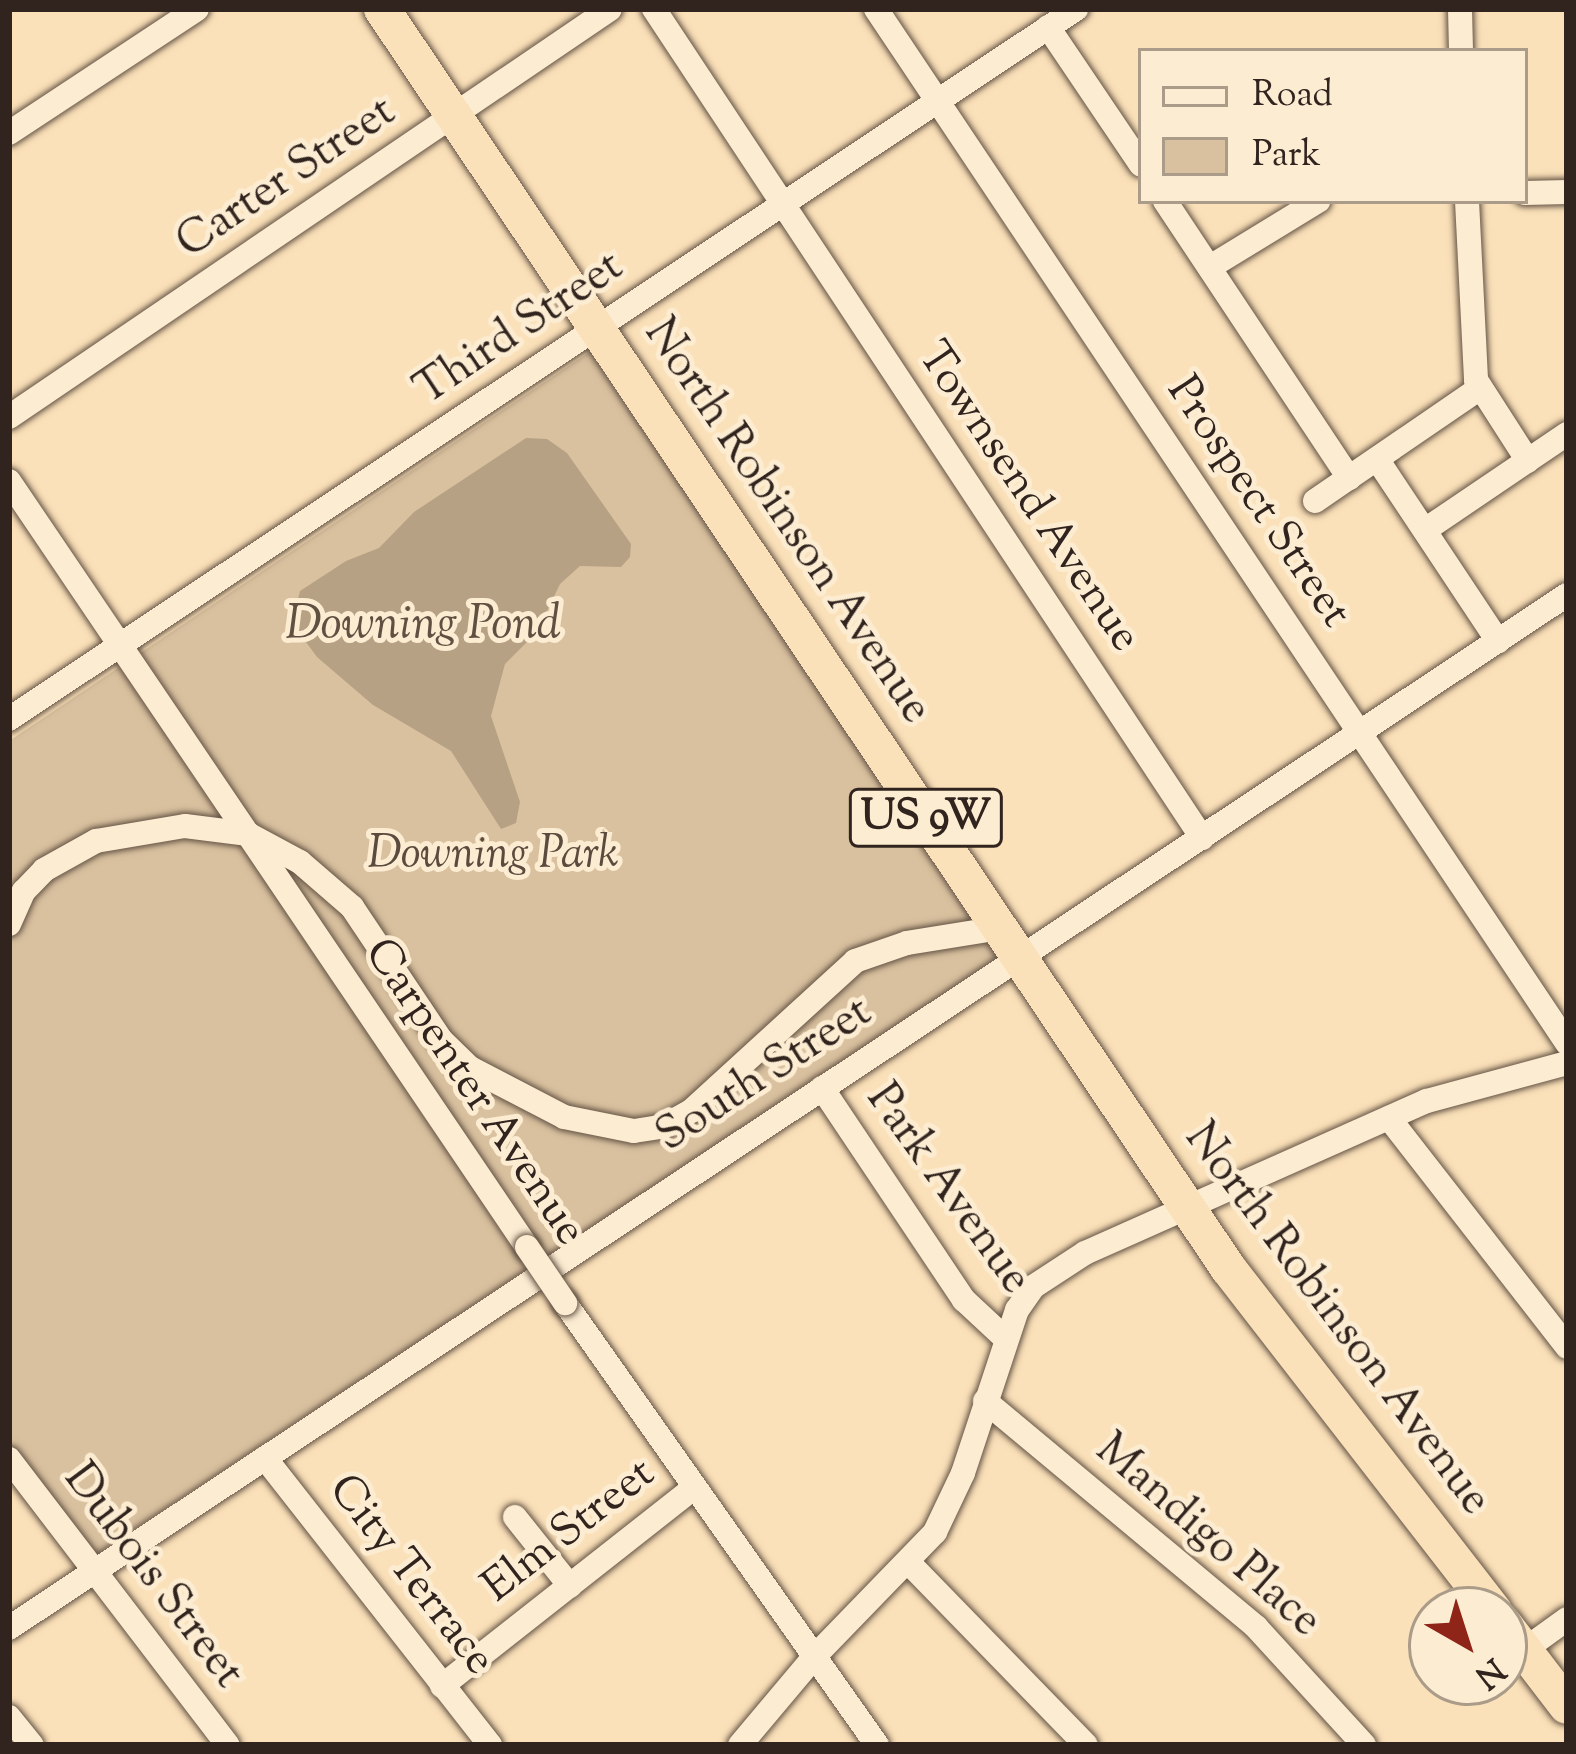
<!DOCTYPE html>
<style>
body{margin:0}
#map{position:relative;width:1576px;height:1754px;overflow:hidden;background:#fbe1b9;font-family:"Sorts Mill Goudy",serif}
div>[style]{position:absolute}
.green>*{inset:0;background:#d9c19f}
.water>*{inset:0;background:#b6a184}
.roads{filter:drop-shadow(0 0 3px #645345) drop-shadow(0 0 3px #645345)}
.minor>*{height:24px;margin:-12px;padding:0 12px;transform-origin:12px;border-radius:12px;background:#fcecd2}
.highway>*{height:36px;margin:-18px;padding:0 18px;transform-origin:18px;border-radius:18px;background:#fbe1b9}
.bridges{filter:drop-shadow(0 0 3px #645345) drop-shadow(0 0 3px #645345)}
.minor-bridge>*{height:24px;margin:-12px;padding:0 12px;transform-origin:12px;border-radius:12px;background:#fcecd2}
span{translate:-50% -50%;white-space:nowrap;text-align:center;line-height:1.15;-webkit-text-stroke:10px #fcecd2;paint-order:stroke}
.shield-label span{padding:3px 9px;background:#fcecd2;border:3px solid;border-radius:9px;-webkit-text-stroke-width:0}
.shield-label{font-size:42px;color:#31241e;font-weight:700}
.street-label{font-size:45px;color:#31241e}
.park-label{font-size:45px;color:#5b4b3e;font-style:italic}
.water-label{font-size:48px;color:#605042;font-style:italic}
.frame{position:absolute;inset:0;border:12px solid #31241e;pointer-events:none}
.legend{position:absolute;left:1138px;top:48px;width:390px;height:156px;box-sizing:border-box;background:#fcecd2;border:3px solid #ab9c8a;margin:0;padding:15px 21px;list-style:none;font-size:36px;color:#31241e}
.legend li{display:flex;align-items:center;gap:24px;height:60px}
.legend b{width:60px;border:3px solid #ab9c8a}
.north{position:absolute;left:1408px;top:1586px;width:120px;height:120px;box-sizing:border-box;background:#fcecd2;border:3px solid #ab9c8a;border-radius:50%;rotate:141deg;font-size:33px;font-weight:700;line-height:48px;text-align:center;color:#31241e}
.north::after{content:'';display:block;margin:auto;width:42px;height:54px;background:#8f2418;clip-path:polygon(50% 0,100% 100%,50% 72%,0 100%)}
</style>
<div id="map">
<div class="green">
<i style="clip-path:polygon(594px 349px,999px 957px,95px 1555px,9px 1442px,9px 741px)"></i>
</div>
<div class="water">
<i style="clip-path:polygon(526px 438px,547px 439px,567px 453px,631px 544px,630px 557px,621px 567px,580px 566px,560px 584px,537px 632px,505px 664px,491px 716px,520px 802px,516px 823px,501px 829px,451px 751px,373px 705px,317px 657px,292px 623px,300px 591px,346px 561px,379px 548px,414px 512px)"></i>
</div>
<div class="roads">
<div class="minor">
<i style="left:654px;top:9px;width:994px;rotate:56.53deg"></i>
<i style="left:876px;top:9px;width:1244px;rotate:56.25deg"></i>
<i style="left:1460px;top:9px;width:42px;rotate:88.6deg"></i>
<i style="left:1048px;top:27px;width:166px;rotate:56deg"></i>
<i style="left:9px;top:133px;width:225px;rotate:-33.4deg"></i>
<i style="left:1525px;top:193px;width:42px;rotate:-1.4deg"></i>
<i style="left:1165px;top:201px;width:333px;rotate:56.4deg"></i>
<i style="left:1467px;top:201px;width:179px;rotate:87.1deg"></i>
<i style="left:1476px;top:380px;width:96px;rotate:57.3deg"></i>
<i style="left:1210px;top:267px;width:127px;rotate:-31.4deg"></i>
<i style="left:9px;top:417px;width:726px;rotate:-34.17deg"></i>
<i style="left:1377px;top:459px;width:219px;rotate:56.4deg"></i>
<i style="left:9px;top:481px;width:925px;rotate:55.93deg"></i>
<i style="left:1315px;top:501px;width:200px;rotate:-34.4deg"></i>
<i style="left:1425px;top:530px;width:171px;rotate:-34.1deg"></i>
<i style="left:9px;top:719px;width:1282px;rotate:-33.64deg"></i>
<i style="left:9px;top:924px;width:36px;rotate:-66deg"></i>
<i style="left:24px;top:891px;width:29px;rotate:-46deg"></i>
<i style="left:44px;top:870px;width:60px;rotate:-29.1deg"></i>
<i style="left:96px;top:841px;width:90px;rotate:-9.6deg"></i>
<i style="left:185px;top:826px;width:64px;rotate:7.2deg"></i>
<i style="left:248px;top:834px;width:59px;rotate:28.3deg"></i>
<i style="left:300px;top:862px;width:69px;rotate:40.9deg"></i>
<i style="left:352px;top:907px;width:160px;rotate:56.2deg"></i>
<i style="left:441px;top:1040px;width:40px;rotate:44deg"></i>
<i style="left:470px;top:1068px;width:106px;rotate:27.5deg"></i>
<i style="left:564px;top:1117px;width:71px;rotate:11.3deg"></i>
<i style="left:634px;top:1131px;width:30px;rotate:-9deg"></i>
<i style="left:664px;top:1126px;width:31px;rotate:-29deg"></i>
<i style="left:691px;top:1111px;width:222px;rotate:-42.4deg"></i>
<i style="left:855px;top:961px;width:55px;rotate:-19.1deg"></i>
<i style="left:907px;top:943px;width:94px;rotate:-9.2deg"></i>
<i style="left:822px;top:1088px;width:255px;rotate:56.2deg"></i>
<i style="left:964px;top:1300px;width:57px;rotate:42.9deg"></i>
<i style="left:1389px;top:1118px;width:290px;rotate:52.1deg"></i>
<i style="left:565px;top:1303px;width:541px;rotate:54.78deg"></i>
<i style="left:985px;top:1401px;width:353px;rotate:39.8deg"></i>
<i style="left:1256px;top:1627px;width:160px;rotate:47.5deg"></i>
<i style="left:265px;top:1458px;width:365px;rotate:51.9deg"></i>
<i style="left:9px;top:1459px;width:360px;rotate:52.6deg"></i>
<i style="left:515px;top:1517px;width:88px;rotate:51.4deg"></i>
<i style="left:908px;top:1562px;width:255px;rotate:45.8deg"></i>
<i style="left:9px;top:1628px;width:1869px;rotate:-33.55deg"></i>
<i style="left:1524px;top:1650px;width:53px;rotate:-35.8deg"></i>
<i style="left:442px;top:1686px;width:320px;rotate:-38.2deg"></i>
<i style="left:9px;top:1717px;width:36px;rotate:51deg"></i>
<i style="left:740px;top:1745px;width:116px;rotate:-49.9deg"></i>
<i style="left:815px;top:1656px;width:173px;rotate:-45.9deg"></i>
<i style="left:935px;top:1532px;width:65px;rotate:-64.6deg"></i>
<i style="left:963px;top:1473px;width:172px;rotate:-71.7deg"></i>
<i style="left:1017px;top:1310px;width:28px;rotate:-55deg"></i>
<i style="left:1033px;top:1287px;width:62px;rotate:-33.2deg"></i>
<i style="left:1085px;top:1253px;width:374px;rotate:-24deg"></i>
<i style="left:1427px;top:1101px;width:145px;rotate:-15.2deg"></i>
</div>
<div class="highway">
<i style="left:382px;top:9px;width:1517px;rotate:56.1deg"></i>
<i style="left:1228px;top:1268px;width:433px;rotate:52.2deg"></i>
<i style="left:1504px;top:1624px;width:103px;rotate:52.5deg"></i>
</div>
</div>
<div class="bridges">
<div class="minor-bridge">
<i style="left:527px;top:1247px;width:68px;rotate:55.8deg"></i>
</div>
</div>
<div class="shield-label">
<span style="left:926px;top:818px">US 9W</span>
</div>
<div class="street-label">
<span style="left:287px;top:179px;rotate:-34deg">Carter Street</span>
<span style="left:520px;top:330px;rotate:-34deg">Third Street</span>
<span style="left:1027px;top:498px;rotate:56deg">Townsend Avenue</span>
<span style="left:1257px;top:503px;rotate:56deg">Prospect Street</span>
<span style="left:786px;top:522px;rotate:56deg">North Robinson Avenue</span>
<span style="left:765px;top:1076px;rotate:-33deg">South Street</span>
<span style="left:473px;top:1093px;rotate:56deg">Carpenter Avenue</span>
<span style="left:947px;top:1190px;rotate:54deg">Park Avenue</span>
<span style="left:1336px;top:1320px;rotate:53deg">North Robinson Avenue</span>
<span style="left:570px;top:1532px;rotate:-38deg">Elm Street</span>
<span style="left:1207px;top:1537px;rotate:41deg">Mandigo Place</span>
<span style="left:410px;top:1576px;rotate:52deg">City Terrace</span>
<span style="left:152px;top:1577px;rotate:53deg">Dubois Street</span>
</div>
<div class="park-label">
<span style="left:493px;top:856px">Downing Park</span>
</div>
<div class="water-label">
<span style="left:423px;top:626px">Downing Pond</span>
</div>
<div class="frame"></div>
<ul class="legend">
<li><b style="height:15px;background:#fcecd2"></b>Road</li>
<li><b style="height:33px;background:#d9c19f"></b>Park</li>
</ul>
<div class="north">N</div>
</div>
